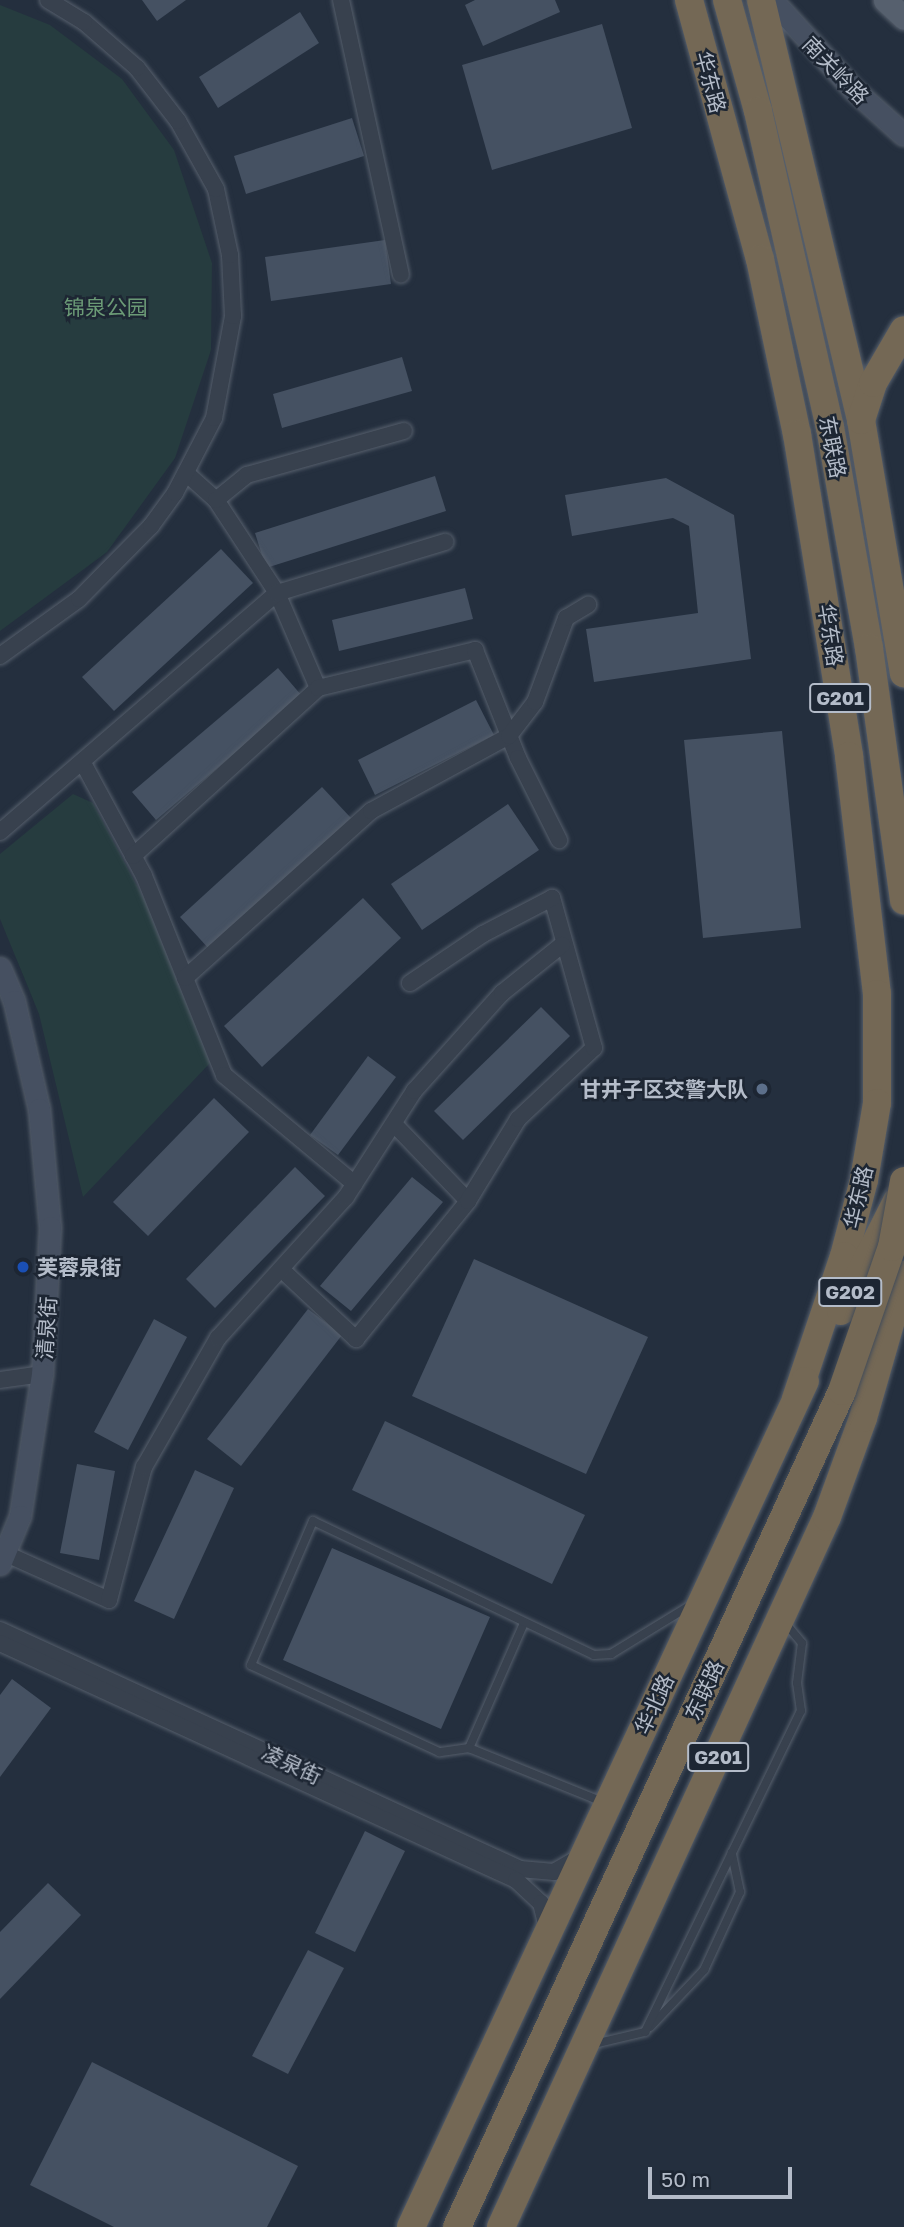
<!DOCTYPE html>
<meta charset="utf-8">
<style>
body{margin:0}
#map{position:relative;width:904px;height:2227px;overflow:hidden;background:#242f3e;font-family:"Golos Text","Noto Sans SC",sans-serif}
div>[style]{position:absolute}
.green>*{inset:0;background:#263c3f}
.building>*{inset:0;background:#455162}
.roads{filter:drop-shadow(0 0 2px #565f6c) drop-shadow(0 0 2px #565f6c)}
.lane>*{height:8px;margin:-4px;padding:0 4px;transform-origin:4px;border-radius:4px;background:#38414e}
.street>*{height:16px;margin:-8px;padding:0 8px;transform-origin:8px;border-radius:8px;background:#38414e}
.secondary>*{height:21px;margin:-10.5px;padding:0 10.5px;transform-origin:10.5px;border-radius:10.5px;background:#465061}
.primary>*{height:23px;margin:-11.5px;padding:0 11.5px;transform-origin:11.5px;border-radius:11.5px;background:#56606e}
.highway>*{height:28px;margin:-14px;padding:0 14px;transform-origin:14px;border-radius:14px;background:#746855}
.bridges{filter:drop-shadow(0 0 2px #434c59) drop-shadow(0 0 2px #434c59)}
.highway-bridge>*{height:28px;margin:-14px;padding:0 14px;transform-origin:14px;border-radius:14px;background:#746855}
.dots>*{width:19px;height:19px;translate:-50% -50%;box-sizing:border-box;border:4px solid #1d2633;border-radius:50%}
span{translate:-50% -50%;white-space:nowrap;text-align:center;line-height:1.15;-webkit-text-stroke:5px #1d2633;paint-order:stroke}
.shield-label span{padding:2px 5px;background:#1d2633;border:2px solid;border-radius:5px;-webkit-text-stroke-width:0}
.shield-label{font-size:19px;color:#b4bcc9;font-weight:700}
.street-label{font-size:21px;color:#b4bcc9}
.park-label{font-size:21px;color:#6b9a76}
.poi-label{font-size:21px;color:#b4bcc9;font-weight:700}
.right{translate:-100% -50%;text-align:right}
.left{translate:0 -50%;text-align:left}
.scale{position:absolute;left:648px;top:2167px;width:144px;height:32px;box-sizing:border-box;border:4px solid #b4bcc9;border-top:0;padding-left:9px;font-size:21px;line-height:24px;white-space:nowrap;color:#b4bcc9;-webkit-text-stroke:5px #1d2633;paint-order:stroke}
</style>
<div id="map">
<div class="green">
<i style="clip-path:polygon(0 5px,50px 25px,122px 79px,174px 150px,212px 263px,211px 350px,175px 458px,107px 552px,0 631px)"></i>
<i style="clip-path:polygon(73px 794px,93px 803px,144px 899px,210px 1063px,83px 1197px,39px 1014px,0 919px,0 854px)"></i>
</div>
<div class="building">
<i style="clip-path:polygon(142px 0,186px 0,157px 21px)"></i>
<i style="clip-path:polygon(475px 0,555px 0,560px 12px,483px 46px,465px 5px)"></i>
<i style="clip-path:polygon(300px 12px,319px 43px,218px 108px,199px 77px)"></i>
<i style="clip-path:polygon(602px 24px,632px 128px,492px 170px,462px 65px)"></i>
<i style="clip-path:polygon(352px 118px,364px 156px,246px 194px,234px 156px)"></i>
<i style="clip-path:polygon(385px 240px,391px 284px,271px 301px,265px 257px)"></i>
<i style="clip-path:polygon(402px 357px,412px 391px,282px 428px,273px 394px)"></i>
<i style="clip-path:polygon(435px 476px,446px 511px,266px 568px,255px 533px)"></i>
<i style="clip-path:polygon(666px 478px,734px 515px,751px 659px,594px 682px,586px 629px,698px 613px,689px 526px,673px 518px,572px 536px,565px 495px)"></i>
<i style="clip-path:polygon(221px 549px,253px 583px,114px 711px,82px 677px)"></i>
<i style="clip-path:polygon(465px 588px,473px 619px,339px 651px,332px 620px)"></i>
<i style="clip-path:polygon(278px 668px,302px 696px,156px 820px,132px 792px)"></i>
<i style="clip-path:polygon(476px 700px,494px 735px,375px 795px,358px 760px)"></i>
<i style="clip-path:polygon(782px 731px,801px 928px,703px 938px,684px 740px)"></i>
<i style="clip-path:polygon(322px 787px,351px 818px,209px 949px,180px 917px)"></i>
<i style="clip-path:polygon(508px 804px,539px 850px,422px 930px,391px 884px)"></i>
<i style="clip-path:polygon(363px 898px,401px 938px,262px 1067px,224px 1026px)"></i>
<i style="clip-path:polygon(541px 1007px,570px 1036px,463px 1140px,434px 1111px)"></i>
<i style="clip-path:polygon(368px 1056px,396px 1077px,338px 1155px,310px 1135px)"></i>
<i style="clip-path:polygon(214px 1098px,249px 1132px,148px 1236px,113px 1202px)"></i>
<i style="clip-path:polygon(295px 1167px,325px 1196px,215px 1308px,186px 1279px)"></i>
<i style="clip-path:polygon(412px 1177px,443px 1202px,351px 1311px,320px 1286px)"></i>
<i style="clip-path:polygon(474px 1259px,648px 1337px,586px 1474px,412px 1396px)"></i>
<i style="clip-path:polygon(308px 1309px,342px 1335px,241px 1466px,207px 1439px)"></i>
<i style="clip-path:polygon(154px 1319px,187px 1337px,128px 1450px,94px 1432px)"></i>
<i style="clip-path:polygon(385px 1421px,585px 1515px,552px 1584px,352px 1490px)"></i>
<i style="clip-path:polygon(77px 1464px,115px 1471px,99px 1560px,60px 1553px)"></i>
<i style="clip-path:polygon(195px 1470px,234px 1488px,174px 1619px,134px 1601px)"></i>
<i style="clip-path:polygon(332px 1548px,490px 1617px,441px 1729px,283px 1660px)"></i>
<i style="clip-path:polygon(12px 1679px,51px 1708px,0 1777px,0 1695px)"></i>
<i style="clip-path:polygon(365px 1831px,405px 1851px,355px 1952px,315px 1933px)"></i>
<i style="clip-path:polygon(48px 1883px,81px 1915px,0 1999px,0 1932px)"></i>
<i style="clip-path:polygon(308px 1950px,344px 1968px,288px 2074px,252px 2056px)"></i>
<i style="clip-path:polygon(92px 2062px,298px 2166px,267px 2227px,114px 2227px,30px 2185px)"></i>
</div>
<div class="roads">
<div class="lane">
<i style="left:524px;top:1623px;width:137px;rotate:113.7deg"></i>
<i style="left:469px;top:1748px;width:147px;rotate:22deg"></i>
<i style="left:469px;top:1748px;width:30px;rotate:172deg"></i>
<i style="left:439px;top:1752px;width:207px;rotate:-155.2deg"></i>
<i style="left:251px;top:1665px;width:157px;rotate:-66.7deg"></i>
<i style="left:313px;top:1521px;width:311px;rotate:25.5deg"></i>
<i style="left:594px;top:1655px;width:17px;rotate:-3deg"></i>
<i style="left:611px;top:1654px;width:94px;rotate:-31.5deg"></i>
<i style="left:650px;top:2027px;width:79px;rotate:-46.5deg"></i>
<i style="left:704px;top:1970px;width:86px;rotate:-65.2deg"></i>
<i style="left:740px;top:1892px;width:40px;rotate:-102deg"></i>
<i style="left:590px;top:2045px;width:57px;rotate:-13.3deg"></i>
<i style="left:645px;top:2032px;width:357px;rotate:-64.1deg"></i>
<i style="left:801px;top:1711px;width:28px;rotate:-98deg"></i>
<i style="left:797px;top:1683px;width:40px;rotate:-82.9deg"></i>
<i style="left:802px;top:1643px;width:26px;rotate:-130deg"></i>
</div>
<div class="street">
<i style="left:341px;top:0;width:281px;rotate:77.7deg"></i>
<i style="left:186px;top:473px;width:40px;rotate:42deg"></i>
<i style="left:216px;top:500px;width:111px;rotate:56.7deg"></i>
<i style="left:277px;top:593px;width:103px;rotate:66.7deg"></i>
<i style="left:216px;top:500px;width:40px;rotate:-39deg"></i>
<i style="left:247px;top:475px;width:163px;rotate:-15.7deg"></i>
<i style="left:0;top:656px;width:97px;rotate:-35.8deg"></i>
<i style="left:79px;top:599px;width:103px;rotate:-45.4deg"></i>
<i style="left:151px;top:526px;width:41px;rotate:-54deg"></i>
<i style="left:175px;top:493px;width:85px;rotate:-62.5deg"></i>
<i style="left:214px;top:418px;width:104px;rotate:-79.4deg"></i>
<i style="left:233px;top:316px;width:61px;rotate:-92.8deg"></i>
<i style="left:230px;top:255px;width:67px;rotate:-102deg"></i>
<i style="left:216px;top:189px;width:78px;rotate:-119.2deg"></i>
<i style="left:178px;top:121px;width:67px;rotate:-127.7deg"></i>
<i style="left:137px;top:68px;width:70px;rotate:-139deg"></i>
<i style="left:84px;top:22px;width:42px;rotate:-148.6deg"></i>
<i style="left:83px;top:763px;width:128px;rotate:61.6deg"></i>
<i style="left:144px;top:876px;width:214px;rotate:68.1deg"></i>
<i style="left:224px;top:1075px;width:170px;rotate:39.8deg"></i>
<i style="left:0;top:832px;width:366px;rotate:-40.8deg"></i>
<i style="left:277px;top:593px;width:176px;rotate:-16.9deg"></i>
<i style="left:133px;top:856px;width:250px;rotate:-42.2deg"></i>
<i style="left:318px;top:688px;width:162px;rotate:-13.6deg"></i>
<i style="left:475px;top:650px;width:116px;rotate:68.3deg"></i>
<i style="left:518px;top:758px;width:92px;rotate:63.4deg"></i>
<i style="left:185px;top:978px;width:250px;rotate:-41.9deg"></i>
<i style="left:371px;top:811px;width:157px;rotate:-28.5deg"></i>
<i style="left:509px;top:736px;width:43px;rotate:-52.6deg"></i>
<i style="left:535px;top:702px;width:90px;rotate:-69.7deg"></i>
<i style="left:566px;top:618px;width:26px;rotate:-31deg"></i>
<i style="left:394px;top:1124px;width:107px;rotate:46.1deg"></i>
<i style="left:281px;top:1269px;width:103px;rotate:43deg"></i>
<i style="left:356px;top:1339px;width:178px;rotate:-50.9deg"></i>
<i style="left:468px;top:1201px;width:96px;rotate:-58.6deg"></i>
<i style="left:518px;top:1119px;width:104px;rotate:-43.1deg"></i>
<i style="left:594px;top:1048px;width:156px;rotate:-105.6deg"></i>
<i style="left:552px;top:898px;width:78px;rotate:152.4deg"></i>
<i style="left:483px;top:934px;width:88px;rotate:146.1deg"></i>
<i style="left:0;top:1380px;width:42px;rotate:-8.1deg"></i>
<i style="left:4px;top:1553px;width:115px;rotate:24.1deg"></i>
<i style="left:109px;top:1600px;width:138px;rotate:-75.3deg"></i>
<i style="left:144px;top:1467px;width:149px;rotate:-60.2deg"></i>
<i style="left:218px;top:1338px;width:190px;rotate:-47.8deg"></i>
<i style="left:346px;top:1197px;width:126px;rotate:-57.3deg"></i>
<i style="left:414px;top:1091px;width:132px;rotate:-48.1deg"></i>
<i style="left:502px;top:993px;width:77px;rotate:-38.7deg"></i>
<i style="left:0;top:1630px;width:572px;rotate:24.68deg"></i>
<i style="left:520px;top:1869px;width:34px;rotate:5deg"></i>
<i style="left:554px;top:1872px;width:30px;rotate:-30deg"></i>
<i style="left:0;top:1643px;width:568px;rotate:24.67deg"></i>
<i style="left:516px;top:1880px;width:34px;rotate:43deg"></i>
<i style="left:541px;top:1903px;width:25px;rotate:76deg"></i>
</div>
<div class="secondary">
<i style="left:772px;top:0;width:122px;rotate:47.7deg"></i>
<i style="left:854px;top:90px;width:67px;rotate:42deg"></i>
<i style="left:0;top:968px;width:36px;rotate:67deg"></i>
<i style="left:14px;top:1001px;width:111px;rotate:77deg"></i>
<i style="left:39px;top:1109px;width:119px;rotate:84.7deg"></i>
<i style="left:50px;top:1227px;width:147px;rotate:93.1deg"></i>
<i style="left:42px;top:1374px;width:144px;rotate:98.8deg"></i>
<i style="left:20px;top:1516px;width:52px;rotate:112.6deg"></i>
</div>
<div class="primary">
<i style="left:885px;top:0;width:26px;rotate:43deg"></i>
</div>
<div class="highway">
<i style="left:689px;top:0;width:269px;rotate:74.7deg"></i>
<i style="left:760px;top:259px;width:179px;rotate:78.1deg"></i>
<i style="left:797px;top:434px;width:326px;rotate:80.8deg"></i>
<i style="left:849px;top:756px;width:240px;rotate:83.3deg"></i>
<i style="left:877px;top:994px;width:109px;rotate:90deg"></i>
<i style="left:877px;top:1103px;width:78px;rotate:99.6deg"></i>
<i style="left:864px;top:1180px;width:79px;rotate:104.7deg"></i>
<i style="left:844px;top:1256px;width:151px;rotate:108.6deg"></i>
<i style="left:727px;top:0;width:115px;rotate:74.4deg"></i>
<i style="left:758px;top:111px;width:324px;rotate:77.2deg"></i>
<i style="left:830px;top:427px;width:224px;rotate:80deg"></i>
<i style="left:869px;top:648px;width:255px;rotate:82.1deg"></i>
<i style="left:761px;top:0;width:432px;rotate:76.6deg"></i>
<i style="left:861px;top:420px;width:257px;rotate:80.4deg"></i>
<i style="left:861px;top:420px;width:39px;rotate:-72deg"></i>
<i style="left:873px;top:383px;width:61px;rotate:-59.7deg"></i>
<i style="left:841px;top:1311px;width:123px;rotate:-63deg"></i>
<i style="left:411px;top:2227px;width:933px;rotate:-65.03deg"></i>
<i style="left:501px;top:2227px;width:781px;rotate:-65.34deg"></i>
<i style="left:827px;top:1517px;width:105px;rotate:-70deg"></i>
<i style="left:863px;top:1418px;width:149px;rotate:-74deg"></i>
</div>
</div>
<div class="bridges">
<div class="highway-bridge">
<i style="left:457px;top:2227px;width:920px;rotate:-65.27deg"></i>
<i style="left:842px;top:1391px;width:152px;rotate:-70.9deg"></i>
<i style="left:892px;top:1247px;width:67px;rotate:-79.7deg"></i>
</div>
</div>
<div class="dots">
<i style="left:762px;top:1089px;background:#5c6f8a"></i>
<i style="left:23px;top:1267px;background:#1a4fb4"></i>
</div>
<div class="shield-label">
<span style="left:840px;top:698px">G201</span>
<span style="left:850px;top:1292px">G202</span>
<span style="left:718px;top:1757px">G201</span>
</div>
<div class="street-label">
<span style="left:836px;top:70px;rotate:46deg">南关岭路</span>
<span style="left:711px;top:82px;rotate:75deg">华东路</span>
<span style="left:833px;top:447px;rotate:79deg">东联路</span>
<span style="left:831px;top:635px;rotate:81deg">华东路</span>
<span style="left:858px;top:1197px;rotate:-77deg">华东路</span>
<span style="left:46px;top:1328px;rotate:-86deg">清泉街</span>
<span style="left:704px;top:1690px;rotate:-65deg">东联路</span>
<span style="left:654px;top:1704px;rotate:-65deg">华北路</span>
<span style="left:292px;top:1764px;rotate:25deg">凌泉街</span>
</div>
<div class="park-label">
<span style="left:106px;top:307px">锦泉公园</span>
</div>
<div class="poi-label">
<span class="right" style="left:748px;top:1089px">甘井子区交警大队</span>
<span class="left" style="left:37px;top:1267px">芙蓉泉街</span>
</div>
<div class="scale">50 m</div>
</div>
